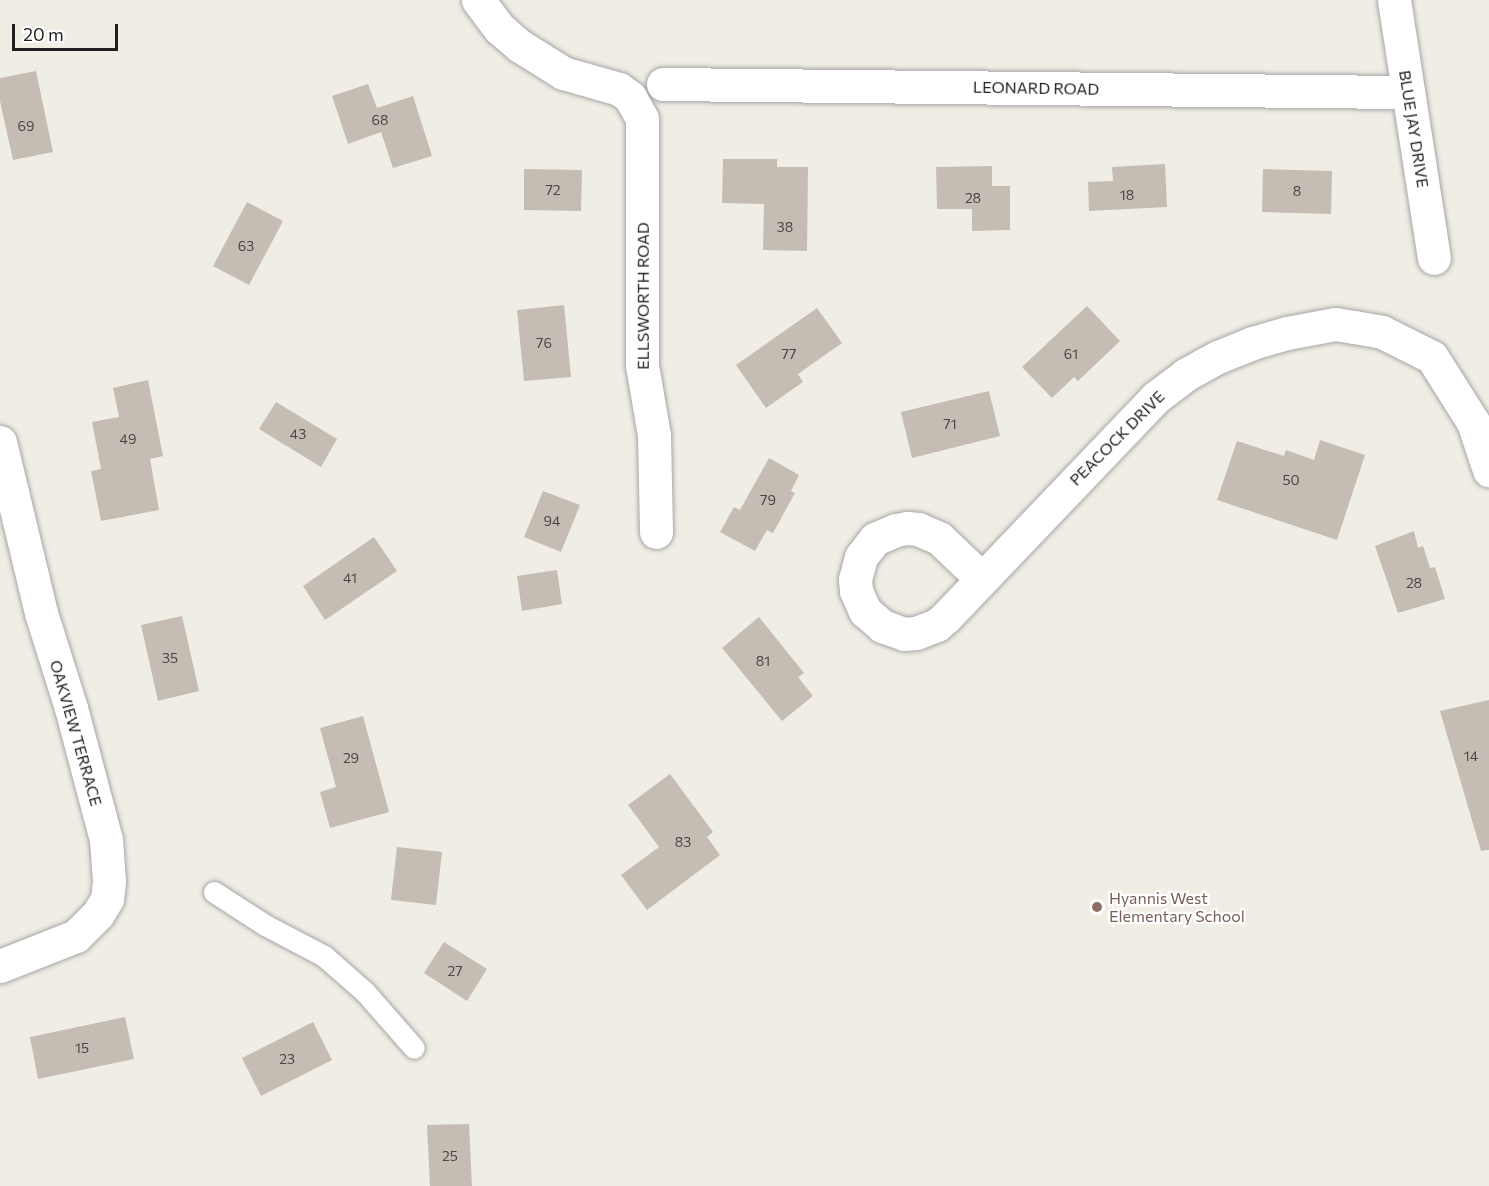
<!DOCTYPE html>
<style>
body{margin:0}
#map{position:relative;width:1489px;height:1186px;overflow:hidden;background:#f0ede4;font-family:Commissioner,sans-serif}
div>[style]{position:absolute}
.building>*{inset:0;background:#c5bdb4}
.roads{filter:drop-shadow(0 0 2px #a6a6a6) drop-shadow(0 0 2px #a6a6a6)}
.lane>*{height:21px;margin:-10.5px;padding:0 10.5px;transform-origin:10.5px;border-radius:10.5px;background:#fff}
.street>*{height:33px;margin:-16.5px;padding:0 16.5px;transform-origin:16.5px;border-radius:16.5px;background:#fff}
.dots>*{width:16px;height:16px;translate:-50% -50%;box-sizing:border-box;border:3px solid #fff;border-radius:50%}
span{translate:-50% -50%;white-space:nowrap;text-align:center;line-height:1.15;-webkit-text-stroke:4.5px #fff;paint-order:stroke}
.number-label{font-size:14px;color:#484644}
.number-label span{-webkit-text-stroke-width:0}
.street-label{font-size:16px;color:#1f1f1f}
.education-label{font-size:16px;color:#785e54}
.left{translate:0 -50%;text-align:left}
.scale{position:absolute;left:12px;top:24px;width:106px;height:27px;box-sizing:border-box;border:3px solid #1f1f1f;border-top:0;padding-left:8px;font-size:18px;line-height:21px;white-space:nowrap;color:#1f1f1f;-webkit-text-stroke:4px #fff;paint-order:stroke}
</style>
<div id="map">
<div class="building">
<i style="clip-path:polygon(36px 71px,53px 152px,13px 160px,0 101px,0 78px)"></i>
<i style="clip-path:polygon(368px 84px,377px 108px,413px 96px,432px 156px,393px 168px,381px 132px,348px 144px,332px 96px)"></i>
<i style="clip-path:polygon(723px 159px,777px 159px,777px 167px,808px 167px,807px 251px,763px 250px,764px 204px,722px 203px)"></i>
<i style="clip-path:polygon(1165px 164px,1167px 207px,1089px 211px,1088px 182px,1113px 181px,1112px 167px)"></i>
<i style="clip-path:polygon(992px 166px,992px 186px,1010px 186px,1010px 230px,972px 231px,972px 209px,937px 209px,936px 167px)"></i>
<i style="clip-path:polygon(524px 169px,582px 170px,581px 211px,524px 210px)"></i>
<i style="clip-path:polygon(1263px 169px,1332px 171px,1331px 214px,1262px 212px)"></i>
<i style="clip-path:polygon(247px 202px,283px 221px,249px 285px,213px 266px)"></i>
<i style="clip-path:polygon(564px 305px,571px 377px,524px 381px,517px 310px)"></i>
<i style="clip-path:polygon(1087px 306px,1120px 341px,1078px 381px,1074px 377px,1052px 398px,1022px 367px)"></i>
<i style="clip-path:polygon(817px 308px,842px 343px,798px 374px,803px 382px,766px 408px,736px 365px)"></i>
<i style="clip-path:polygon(148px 380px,163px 456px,150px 459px,159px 510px,101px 521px,91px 471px,101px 469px,92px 422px,119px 417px,113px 388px)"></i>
<i style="clip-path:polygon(989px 391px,1000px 436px,912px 458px,901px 412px)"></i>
<i style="clip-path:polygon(276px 402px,337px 439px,321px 467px,259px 429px)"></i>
<i style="clip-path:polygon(1320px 440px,1365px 455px,1337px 540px,1217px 500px,1237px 441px,1284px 456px,1286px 450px,1314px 460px)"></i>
<i style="clip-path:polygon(769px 458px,799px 475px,791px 491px,795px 493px,773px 533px,767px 530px,755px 551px,720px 532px,734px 507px,740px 510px)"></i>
<i style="clip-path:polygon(543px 491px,580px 505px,561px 552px,524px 537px)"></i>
<i style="clip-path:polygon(1414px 531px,1418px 548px,1423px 546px,1430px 568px,1435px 567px,1445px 599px,1398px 613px,1375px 546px)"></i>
<i style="clip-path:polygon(374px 537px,397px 571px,325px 620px,303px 586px)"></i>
<i style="clip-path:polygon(557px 570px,562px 604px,522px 611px,517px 576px)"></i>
<i style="clip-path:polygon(182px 616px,199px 691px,158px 701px,141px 625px)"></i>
<i style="clip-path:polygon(759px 617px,804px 673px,798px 677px,813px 696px,782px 721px,722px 648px)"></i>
<i style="clip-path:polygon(1489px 700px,1489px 850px,1481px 851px,1440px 711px)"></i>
<i style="clip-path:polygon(363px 716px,389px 812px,330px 828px,320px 792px,336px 787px,320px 728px)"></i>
<i style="clip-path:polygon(670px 774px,713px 832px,707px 837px,720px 855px,647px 910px,621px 875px,659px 847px,628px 805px)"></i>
<i style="clip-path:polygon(397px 847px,442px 852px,436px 905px,391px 900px)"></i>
<i style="clip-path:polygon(444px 942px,487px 969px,467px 1001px,424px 973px)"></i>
<i style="clip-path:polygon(125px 1017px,134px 1059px,38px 1079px,30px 1037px)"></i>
<i style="clip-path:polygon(313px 1022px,332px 1060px,261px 1096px,242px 1058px)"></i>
<i style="clip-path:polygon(469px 1124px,472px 1186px,430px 1186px,427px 1125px)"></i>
</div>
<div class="roads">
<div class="lane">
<i style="left:214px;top:892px;width:61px;rotate:32.9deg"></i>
<i style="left:265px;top:925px;width:67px;rotate:27.7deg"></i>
<i style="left:324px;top:956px;width:55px;rotate:41.3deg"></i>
<i style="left:365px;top:992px;width:74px;rotate:48.8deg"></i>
</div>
<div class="street">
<i style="left:478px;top:0;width:35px;rotate:53deg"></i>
<i style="left:499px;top:28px;width:28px;rotate:41deg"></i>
<i style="left:520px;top:46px;width:51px;rotate:32.1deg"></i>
<i style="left:563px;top:73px;width:58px;rotate:15.9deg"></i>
<i style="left:619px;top:89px;width:14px;rotate:36deg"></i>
<i style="left:630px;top:97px;width:25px;rotate:61deg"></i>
<i style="left:642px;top:119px;width:246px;rotate:90deg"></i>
<i style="left:642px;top:365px;width:71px;rotate:80.3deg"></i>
<i style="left:654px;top:435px;width:97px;rotate:88.8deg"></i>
<i style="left:1394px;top:0;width:261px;rotate:81.2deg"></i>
<i style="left:663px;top:84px;width:745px;rotate:0.62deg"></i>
<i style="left:0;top:442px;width:176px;rotate:76.5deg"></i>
<i style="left:41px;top:613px;width:100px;rotate:72.5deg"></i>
<i style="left:71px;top:708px;width:137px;rotate:75.1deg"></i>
<i style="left:106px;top:840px;width:41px;rotate:85.8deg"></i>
<i style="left:109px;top:881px;width:18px;rotate:96deg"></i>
<i style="left:107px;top:899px;width:17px;rotate:121deg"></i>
<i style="left:98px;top:914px;width:31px;rotate:135deg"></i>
<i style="left:76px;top:936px;width:82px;rotate:158.5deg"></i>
<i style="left:982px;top:579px;width:59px;rotate:-136.4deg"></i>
<i style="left:939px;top:538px;width:23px;rotate:-157deg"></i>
<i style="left:918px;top:529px;width:11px;rotate:-175deg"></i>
<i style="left:907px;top:528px;width:11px;rotate:170deg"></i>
<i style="left:896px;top:530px;width:23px;rotate:157deg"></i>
<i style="left:875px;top:539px;width:23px;rotate:128deg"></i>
<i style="left:861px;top:557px;width:23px;rotate:105deg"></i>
<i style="left:855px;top:579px;width:12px;rotate:85deg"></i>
<i style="left:856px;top:591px;width:22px;rotate:66deg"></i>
<i style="left:865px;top:611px;width:23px;rotate:41deg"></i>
<i style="left:882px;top:626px;width:23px;rotate:20deg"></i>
<i style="left:904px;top:634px;width:12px;rotate:-5deg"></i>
<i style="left:916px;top:633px;width:22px;rotate:-21deg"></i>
<i style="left:937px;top:625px;width:12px;rotate:-42deg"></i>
<i style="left:946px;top:617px;width:303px;rotate:-46.3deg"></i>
<i style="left:1155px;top:398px;width:38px;rotate:-37deg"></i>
<i style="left:1185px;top:375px;width:38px;rotate:-29deg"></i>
<i style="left:1218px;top:357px;width:37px;rotate:-22deg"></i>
<i style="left:1252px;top:343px;width:36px;rotate:-16deg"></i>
<i style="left:1287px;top:333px;width:49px;rotate:-10.6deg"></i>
<i style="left:1335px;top:324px;width:19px;rotate:9deg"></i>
<i style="left:1354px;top:327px;width:28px;rotate:10deg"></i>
<i style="left:1382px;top:332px;width:56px;rotate:26.6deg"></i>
<i style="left:1432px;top:357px;width:77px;rotate:57.8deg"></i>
<i style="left:1473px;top:422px;width:51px;rotate:71.6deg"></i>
</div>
</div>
<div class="dots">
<i style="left:1097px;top:907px;background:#8d6e63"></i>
</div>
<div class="number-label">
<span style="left:380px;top:120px">68</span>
<span style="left:26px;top:126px">69</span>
<span style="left:553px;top:190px">72</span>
<span style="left:1297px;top:191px">8</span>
<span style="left:1127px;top:195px">18</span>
<span style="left:973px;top:198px">28</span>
<span style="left:785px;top:227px">38</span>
<span style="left:246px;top:246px">63</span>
<span style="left:544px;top:343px">76</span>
<span style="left:789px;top:354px">77</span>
<span style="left:1071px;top:354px">61</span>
<span style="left:950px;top:424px">71</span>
<span style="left:298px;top:434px">43</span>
<span style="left:128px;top:439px">49</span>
<span style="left:1291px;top:480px">50</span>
<span style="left:768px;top:500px">79</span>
<span style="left:552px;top:521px">94</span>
<span style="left:350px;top:578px">41</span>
<span style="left:1414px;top:583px">28</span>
<span style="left:170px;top:658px">35</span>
<span style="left:763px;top:661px">81</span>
<span style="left:1471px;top:756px">14</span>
<span style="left:351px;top:758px">29</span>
<span style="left:683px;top:842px">83</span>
<span style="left:455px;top:971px">27</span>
<span style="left:82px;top:1048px">15</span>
<span style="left:287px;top:1059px">23</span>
<span style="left:450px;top:1156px">25</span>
</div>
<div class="street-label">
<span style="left:1036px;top:88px;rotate:1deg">LEONARD ROAD</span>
<span style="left:1414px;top:129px;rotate:81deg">BLUE JAY DRIVE</span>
<span style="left:643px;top:296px;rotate:-90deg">ELLSWORTH ROAD</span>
<span style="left:1117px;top:438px;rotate:-45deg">PEACOCK DRIVE</span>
<span style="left:76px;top:733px;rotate:74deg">OAKVIEW TERRACE</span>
</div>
<div class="education-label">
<span class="left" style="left:1109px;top:907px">Hyannis West<br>Elementary School</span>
</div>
<div class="scale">20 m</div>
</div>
